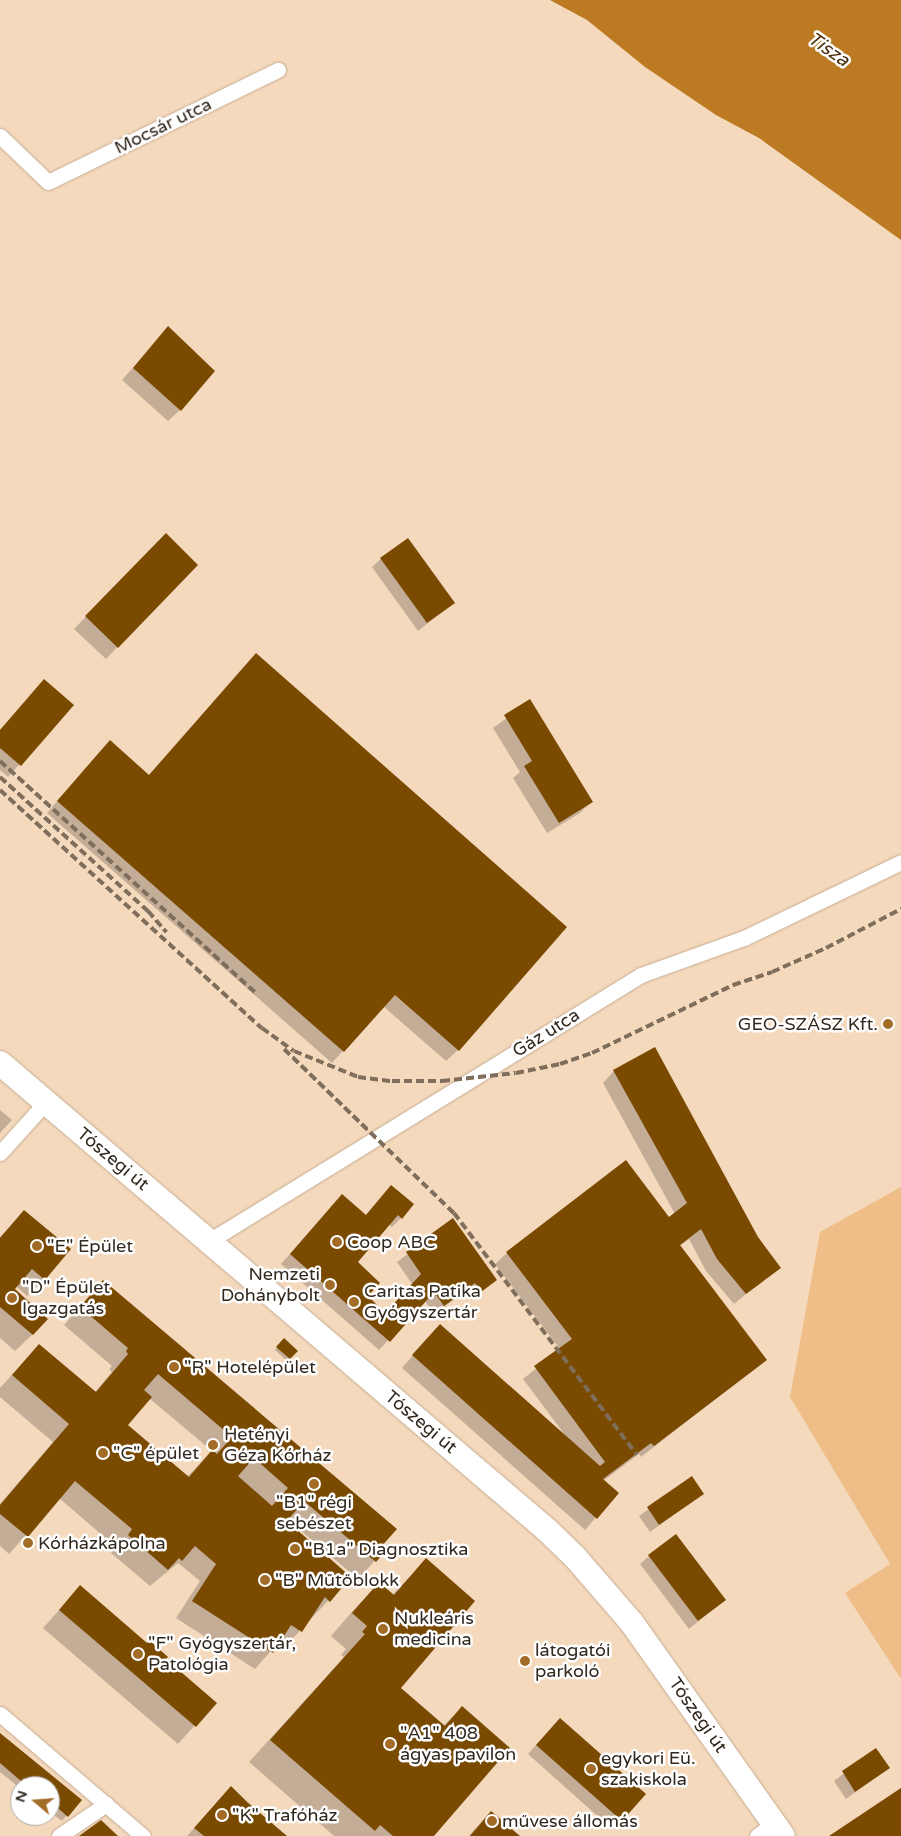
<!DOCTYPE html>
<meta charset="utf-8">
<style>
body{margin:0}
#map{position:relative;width:901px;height:1836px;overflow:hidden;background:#f4d9bd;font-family:"Varela Round",sans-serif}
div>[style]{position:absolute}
.green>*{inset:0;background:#efbe88}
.water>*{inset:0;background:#bc7a23}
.shadow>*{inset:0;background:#0003}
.building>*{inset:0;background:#7a4a00}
.roads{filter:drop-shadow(0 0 1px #c6ac91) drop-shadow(0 0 1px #c6ac91)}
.minor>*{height:15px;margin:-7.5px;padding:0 7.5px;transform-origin:7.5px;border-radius:7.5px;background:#fff}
.primary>*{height:24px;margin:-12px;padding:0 12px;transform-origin:12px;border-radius:12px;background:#fff}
.rail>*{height:4px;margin-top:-2px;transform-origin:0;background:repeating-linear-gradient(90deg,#7f6e5c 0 8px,transparent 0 12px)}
.dots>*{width:14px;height:14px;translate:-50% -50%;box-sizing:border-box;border:2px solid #fff;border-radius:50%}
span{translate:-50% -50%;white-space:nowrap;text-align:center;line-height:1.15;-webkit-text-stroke:5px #fff;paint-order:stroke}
.street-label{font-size:18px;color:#32281d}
.poi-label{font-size:18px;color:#32281d}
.right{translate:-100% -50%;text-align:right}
.left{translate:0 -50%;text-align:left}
.water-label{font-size:19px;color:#4e3210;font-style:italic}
.north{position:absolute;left:10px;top:1776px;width:50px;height:50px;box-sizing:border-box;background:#fff;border:1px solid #ada9a5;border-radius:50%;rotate:288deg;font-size:14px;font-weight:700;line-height:20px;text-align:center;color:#32281d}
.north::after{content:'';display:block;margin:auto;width:18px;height:22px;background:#a26b26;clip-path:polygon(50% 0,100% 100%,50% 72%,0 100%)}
</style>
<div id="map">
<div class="green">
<i style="clip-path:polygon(901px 1187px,901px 1679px,845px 1593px,890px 1564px,790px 1397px,820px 1232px)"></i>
</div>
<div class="water">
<i style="clip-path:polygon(550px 0,901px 0,901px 240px,759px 138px,716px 115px,645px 67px,587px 20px)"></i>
</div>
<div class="shadow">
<i style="clip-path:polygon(168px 328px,180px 410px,168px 421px,122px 380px)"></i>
<i style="clip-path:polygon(166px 534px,196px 565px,106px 659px,74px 629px)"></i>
<i style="clip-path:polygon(381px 559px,453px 603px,418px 631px,372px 567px)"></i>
<i style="clip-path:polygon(256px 655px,458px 1050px,446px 1061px,383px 1006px,332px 1063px,47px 813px,98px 754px,148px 776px)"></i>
<i style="clip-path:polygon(33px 693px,72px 706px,8px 777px,0 770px,0 730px)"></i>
<i style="clip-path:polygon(530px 701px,592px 801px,580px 813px,547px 833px,513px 778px,520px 772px,493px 728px)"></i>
<i style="clip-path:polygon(614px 1071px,779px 1267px,734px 1304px,706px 1271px,689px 1239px,680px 1246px,766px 1360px,641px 1457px,639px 1454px,603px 1481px,617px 1493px,585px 1530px,402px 1368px,429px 1337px,565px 1435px,523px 1379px,560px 1349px,495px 1264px,507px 1253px,668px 1219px,675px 1214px,603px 1083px)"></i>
<i style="clip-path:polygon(0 1110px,12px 1120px,0 1133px)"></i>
<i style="clip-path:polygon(391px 1186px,401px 1218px,392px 1227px,388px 1224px,356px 1262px,366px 1296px,385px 1314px,412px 1284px,397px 1262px,453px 1220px,496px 1280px,471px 1300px,465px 1292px,434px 1314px,425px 1301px,379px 1350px,281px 1264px,342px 1195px,365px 1216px)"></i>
<i style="clip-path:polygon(24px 1211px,44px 1279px,27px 1296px,16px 1286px,13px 1289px,33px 1334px,15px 1351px,0 1338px,0 1237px)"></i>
<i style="clip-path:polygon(evenodd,103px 1281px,383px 1552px,358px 1579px,287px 1519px,285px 1521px,350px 1577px,284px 1648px,277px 1644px,255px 1669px,176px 1618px,200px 1581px,178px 1563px,150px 1586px,111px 1553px,116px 1547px,59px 1498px,9px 1554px,0 1546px,0 1504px,53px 1442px,0 1397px,0 1388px,39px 1345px,94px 1393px,112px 1372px,109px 1369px,112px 1366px,64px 1325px,103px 1281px,149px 1398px,212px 1451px,187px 1477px,126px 1425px,149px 1398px)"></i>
<i style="clip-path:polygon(284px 1340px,296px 1351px,287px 1361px,275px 1350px)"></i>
<i style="clip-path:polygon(692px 1478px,703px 1493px,650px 1532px,639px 1516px)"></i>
<i style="clip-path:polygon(649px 1556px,724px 1600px,689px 1629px,640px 1564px)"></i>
<i style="clip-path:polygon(426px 1560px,399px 1688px,443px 1726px,462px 1708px,432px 1836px,334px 1836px,249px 1762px,344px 1657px,341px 1655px,346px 1649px,331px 1636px,357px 1606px,379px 1584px,392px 1595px)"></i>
<i style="clip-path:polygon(80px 1587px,215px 1703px,178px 1744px,43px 1628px)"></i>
<i style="clip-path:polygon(552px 1728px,644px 1794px,612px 1829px,528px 1754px)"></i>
<i style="clip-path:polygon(0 1735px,80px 1800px,62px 1821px,50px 1812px,50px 1786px,20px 1788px,0 1772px)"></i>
<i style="clip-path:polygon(876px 1749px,888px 1768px,846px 1799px,834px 1781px)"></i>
<i style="clip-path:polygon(231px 1787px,286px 1836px,187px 1836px)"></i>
<i style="clip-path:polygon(491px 1813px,508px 1836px,469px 1836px,474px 1830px)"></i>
</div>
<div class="building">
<i style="clip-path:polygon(168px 326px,215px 371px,181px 411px,133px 368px)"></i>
<i style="clip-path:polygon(166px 533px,198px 565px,118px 648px,85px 616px)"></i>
<i style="clip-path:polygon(408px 538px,455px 603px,427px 623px,380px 558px)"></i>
<i style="clip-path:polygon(256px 653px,567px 927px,459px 1051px,395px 995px,344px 1052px,57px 801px,110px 740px,149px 775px)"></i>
<i style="clip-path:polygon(44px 679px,74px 705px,21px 766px,0 748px,0 730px)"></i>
<i style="clip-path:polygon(530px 699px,593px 802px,559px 823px,524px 766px,532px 761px,504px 715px)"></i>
<i style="clip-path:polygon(655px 1047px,758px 1237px,781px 1268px,746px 1294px,717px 1259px,701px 1229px,680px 1245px,767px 1360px,654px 1446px,651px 1443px,603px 1479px,619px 1493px,597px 1519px,412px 1355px,440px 1324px,600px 1466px,605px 1462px,534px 1366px,572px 1339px,506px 1252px,626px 1160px,669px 1217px,687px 1203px,613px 1070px)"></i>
<i style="clip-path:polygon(391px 1185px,414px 1204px,402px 1219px,398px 1215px,358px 1262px,380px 1283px,368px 1296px,385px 1313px,421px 1274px,406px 1252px,453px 1218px,497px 1280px,481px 1292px,475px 1283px,444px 1306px,434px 1292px,390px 1342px,290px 1254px,342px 1194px,366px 1215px)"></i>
<i style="clip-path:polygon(24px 1210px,71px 1249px,45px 1280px,32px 1269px,15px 1289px,48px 1319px,33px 1335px,0 1307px,0 1238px)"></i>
<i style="clip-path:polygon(evenodd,103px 1280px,397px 1529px,380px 1548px,385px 1552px,376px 1562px,304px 1501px,287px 1521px,351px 1577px,330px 1602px,325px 1597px,302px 1632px,291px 1625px,273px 1653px,192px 1601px,216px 1564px,195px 1546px,182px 1561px,179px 1558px,168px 1570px,128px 1535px,132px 1529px,75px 1481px,28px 1537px,0 1514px,0 1505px,69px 1424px,12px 1375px,39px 1344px,96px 1392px,128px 1354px,126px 1351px,128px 1348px,80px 1307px,103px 1280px,158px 1374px,232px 1437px,217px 1454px,212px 1450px,189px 1477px,128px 1425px,152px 1397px,144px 1390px,158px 1374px,103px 1280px,254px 1458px,288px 1488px,272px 1506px,238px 1476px,254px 1458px)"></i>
<i style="clip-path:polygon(284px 1338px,298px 1351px,290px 1359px,276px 1347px)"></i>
<i style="clip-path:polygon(692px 1476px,704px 1494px,659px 1525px,647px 1507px)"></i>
<i style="clip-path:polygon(676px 1534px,726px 1600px,698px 1621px,648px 1555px)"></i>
<i style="clip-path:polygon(426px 1558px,475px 1601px,401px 1688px,445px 1726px,462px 1706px,510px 1748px,434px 1836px,393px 1836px,380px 1825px,375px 1831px,270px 1740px,365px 1634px,362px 1632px,367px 1626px,352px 1613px,379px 1582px,394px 1595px)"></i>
<i style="clip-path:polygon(80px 1585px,147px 1643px,149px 1640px,168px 1657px,166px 1659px,217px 1703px,196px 1727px,59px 1610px)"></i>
<i style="clip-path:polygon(560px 1718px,646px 1794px,622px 1821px,536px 1745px)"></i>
<i style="clip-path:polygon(0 1733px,82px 1800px,68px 1817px,50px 1801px,50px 1786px,33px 1786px,24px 1778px,21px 1781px,0 1763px)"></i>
<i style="clip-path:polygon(876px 1748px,890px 1768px,855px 1792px,842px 1771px)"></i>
<i style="clip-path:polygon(231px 1786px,248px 1803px,287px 1836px,204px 1836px,194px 1828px)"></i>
<i style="clip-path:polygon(901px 1788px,901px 1836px,829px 1836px)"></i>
<i style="clip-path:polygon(491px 1811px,520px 1836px,470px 1836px)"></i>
<i style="clip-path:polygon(101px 1820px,118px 1836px,79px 1836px)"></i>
</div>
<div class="roads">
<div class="minor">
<i style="left:0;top:136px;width:66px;rotate:43.8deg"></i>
<i style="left:48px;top:182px;width:256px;rotate:-26deg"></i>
<i style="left:0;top:1153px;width:69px;rotate:-48deg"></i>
<i style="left:209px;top:1241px;width:507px;rotate:-31.62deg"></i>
<i style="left:641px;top:975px;width:109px;rotate:-19.8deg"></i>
<i style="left:744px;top:938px;width:174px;rotate:-25.8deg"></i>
<i style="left:0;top:1714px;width:188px;rotate:40.5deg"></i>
<i style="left:59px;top:1836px;width:57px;rotate:-34.2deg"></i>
<i style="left:757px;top:1836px;width:21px;rotate:-37deg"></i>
</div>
<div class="primary">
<i style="left:0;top:1063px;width:719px;rotate:40.49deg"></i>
<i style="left:547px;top:1530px;width:39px;rotate:44deg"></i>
<i style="left:575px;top:1557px;width:87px;rotate:49.2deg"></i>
<i style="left:632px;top:1623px;width:261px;rotate:54.7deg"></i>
</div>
</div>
<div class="rail">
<i style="left:0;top:761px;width:345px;rotate:42.2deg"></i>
<i style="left:0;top:777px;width:200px;rotate:42.2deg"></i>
<i style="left:148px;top:911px;width:28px;rotate:49deg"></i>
<i style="left:0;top:790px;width:354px;rotate:42.3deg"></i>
<i style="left:262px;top:1028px;width:39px;rotate:36deg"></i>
<i style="left:294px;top:1051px;width:69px;rotate:22.1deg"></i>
<i style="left:358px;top:1077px;width:34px;rotate:7deg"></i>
<i style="left:392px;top:1081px;width:50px"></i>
<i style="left:442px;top:1081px;width:74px;rotate:-6.2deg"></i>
<i style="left:516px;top:1073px;width:45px;rotate:-11.6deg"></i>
<i style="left:560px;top:1064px;width:34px;rotate:-19deg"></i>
<i style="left:592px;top:1053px;width:157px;rotate:-25.7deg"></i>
<i style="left:733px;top:985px;width:41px;rotate:-18.4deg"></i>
<i style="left:772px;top:972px;width:59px;rotate:-24deg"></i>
<i style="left:826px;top:948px;width:85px;rotate:-27.5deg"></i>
<i style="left:284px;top:1049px;width:236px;rotate:44deg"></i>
<i style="left:454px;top:1213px;width:303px;rotate:52.9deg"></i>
</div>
<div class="dots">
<i style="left:888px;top:1024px;background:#a26b26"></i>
<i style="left:337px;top:1242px;background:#a26b26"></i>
<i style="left:37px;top:1246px;background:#a26b26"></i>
<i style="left:330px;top:1285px;background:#a26b26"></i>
<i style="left:12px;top:1298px;background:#a26b26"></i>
<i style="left:354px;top:1302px;background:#a26b26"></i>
<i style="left:174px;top:1367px;background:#a26b26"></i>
<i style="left:213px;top:1445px;background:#a26b26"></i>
<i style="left:103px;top:1453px;background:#a26b26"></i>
<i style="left:314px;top:1484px;background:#a26b26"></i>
<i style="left:28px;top:1543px;background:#a26b26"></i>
<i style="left:295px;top:1549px;background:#a26b26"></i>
<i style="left:265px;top:1580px;background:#a26b26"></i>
<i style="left:383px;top:1629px;background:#a26b26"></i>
<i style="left:138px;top:1654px;background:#a26b26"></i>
<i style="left:525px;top:1661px;background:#a26b26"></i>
<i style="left:390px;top:1744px;background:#a26b26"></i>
<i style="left:591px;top:1769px;background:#a26b26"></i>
<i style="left:222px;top:1815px;background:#a26b26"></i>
<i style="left:492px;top:1821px;background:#a26b26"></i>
</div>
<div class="street-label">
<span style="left:163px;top:126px;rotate:-26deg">Mocsár utca</span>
<span style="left:546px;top:1033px;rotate:-32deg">Gáz utca</span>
<span style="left:113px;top:1159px;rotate:40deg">Tószegi út</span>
<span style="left:421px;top:1422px;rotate:40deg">Tószegi út</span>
<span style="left:698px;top:1715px;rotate:55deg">Tószegi út</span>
</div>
<div class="poi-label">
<span class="right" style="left:878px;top:1024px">GEO-SZÁSZ Kft.</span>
<span class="left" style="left:347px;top:1242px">Coop ABC</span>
<span class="left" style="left:47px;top:1246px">"E" Épület</span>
<span class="right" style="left:320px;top:1285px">Nemzeti<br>Dohánybolt</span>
<span class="left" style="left:22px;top:1298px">"D" Épület<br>Igazgatás</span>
<span class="left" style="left:364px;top:1302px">Caritas Patika<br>Gyógyszertár</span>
<span class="left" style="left:184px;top:1367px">"R" Hotelépület</span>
<span class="left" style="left:224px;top:1445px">Hetényi<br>Géza Kórház</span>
<span class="left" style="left:113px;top:1453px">"C" épület</span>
<span style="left:314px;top:1513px">"B1" régi<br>sebészet</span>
<span class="left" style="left:38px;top:1543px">Kórházkápolna</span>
<span class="left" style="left:305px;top:1549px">"B1a" Diagnosztika</span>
<span class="left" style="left:275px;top:1580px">"B" Műtőblokk</span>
<span class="left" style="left:394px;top:1629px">Nukleáris<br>medicina</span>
<span class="left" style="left:148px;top:1654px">"F" Gyógyszertár,<br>Patológia</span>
<span class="left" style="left:535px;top:1661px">látogatói<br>parkoló</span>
<span class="left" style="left:400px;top:1744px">"A1" 408<br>ágyas pavilon</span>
<span class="left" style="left:601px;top:1769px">egykori Eü.<br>szakiskola</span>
<span class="left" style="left:232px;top:1815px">"K" Trafóház</span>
<span class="left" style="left:502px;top:1821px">művese állomás</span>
</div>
<div class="water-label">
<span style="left:828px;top:50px;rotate:35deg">Tisza</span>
</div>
<div class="north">N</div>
</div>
